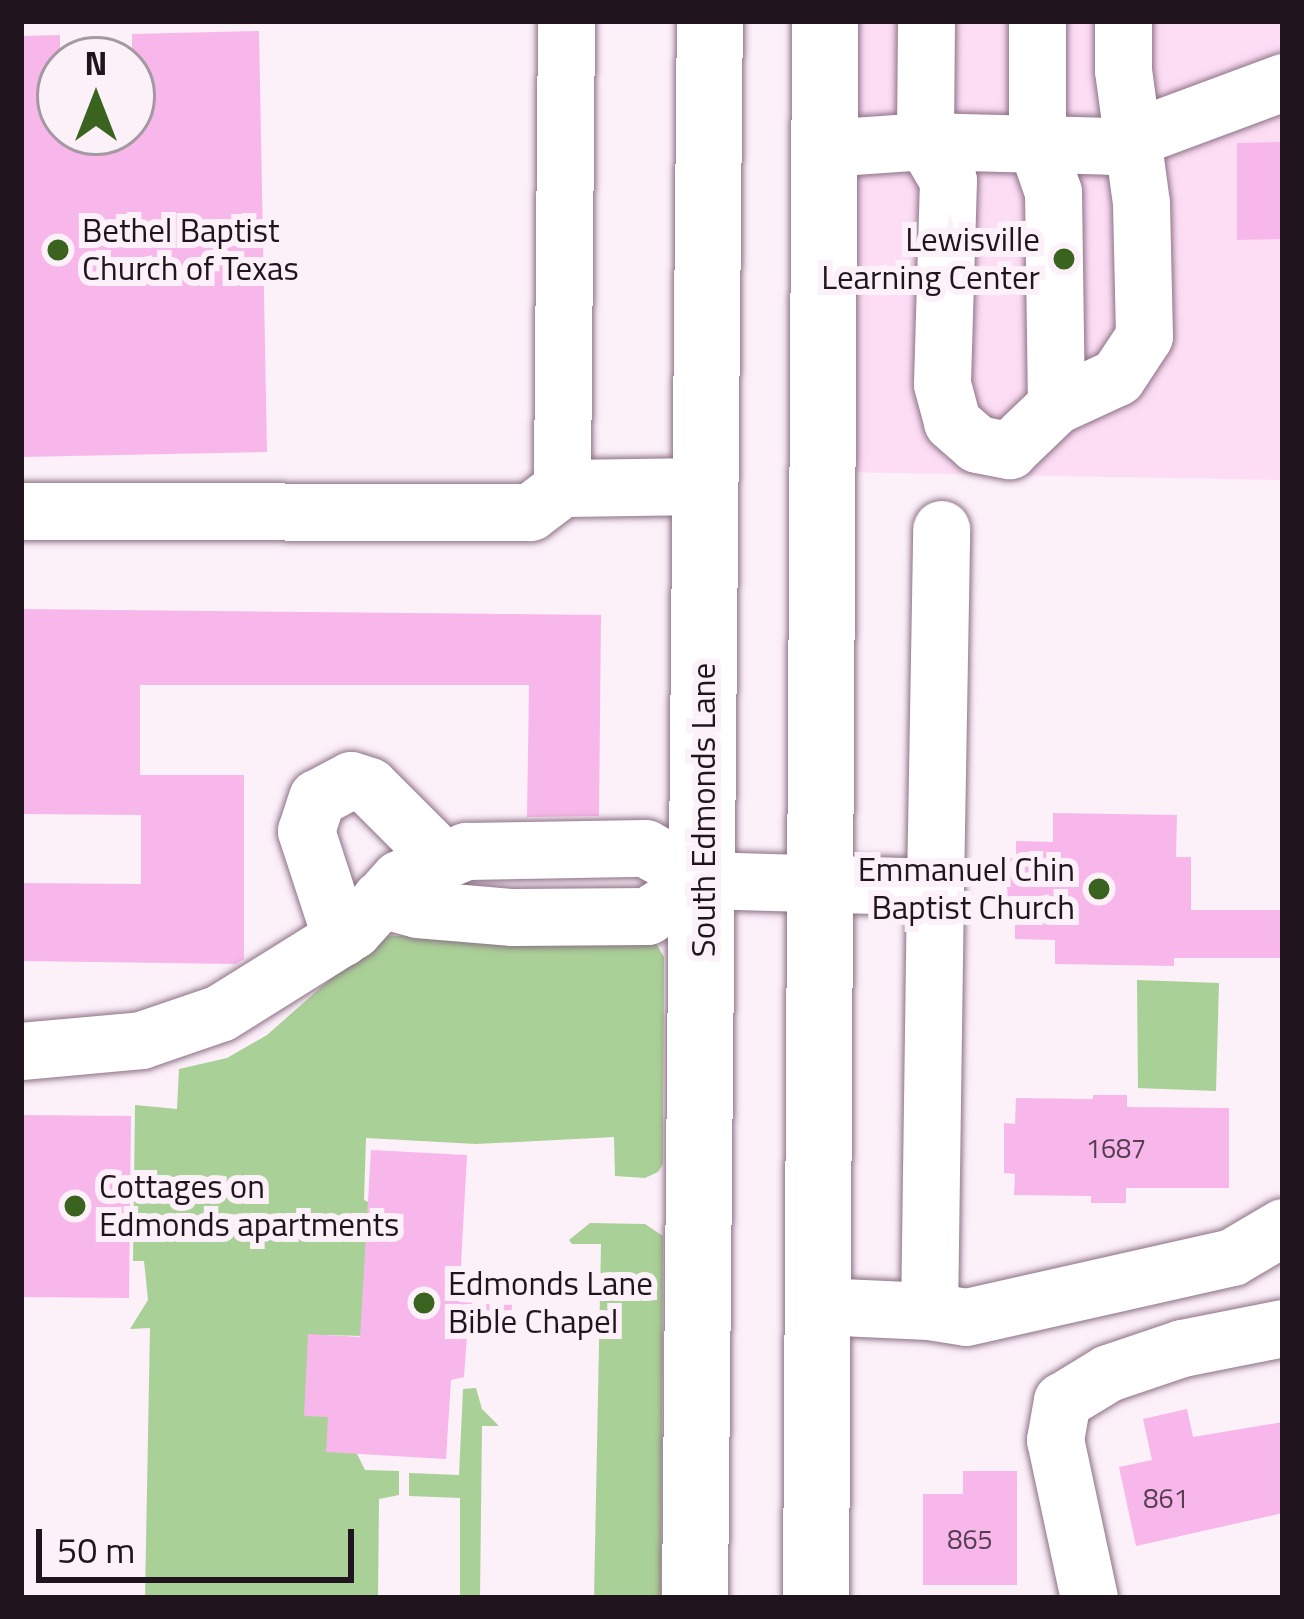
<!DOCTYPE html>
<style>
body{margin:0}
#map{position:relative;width:1304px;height:1619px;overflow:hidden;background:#fcf0f9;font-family:"Titillium Web",sans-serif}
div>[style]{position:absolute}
.built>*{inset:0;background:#fcddf4}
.green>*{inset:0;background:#a9d096}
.building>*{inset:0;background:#f8b7ea}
.roads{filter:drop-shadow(0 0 3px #8d7186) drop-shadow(0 0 3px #8d7186)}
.minor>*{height:57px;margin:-28.5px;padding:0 28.5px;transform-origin:28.5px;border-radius:28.5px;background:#fff}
.major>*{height:66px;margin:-33px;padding:0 33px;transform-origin:33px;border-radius:33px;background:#fff}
.dots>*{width:33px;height:33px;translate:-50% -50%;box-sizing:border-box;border:6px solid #fcf0f9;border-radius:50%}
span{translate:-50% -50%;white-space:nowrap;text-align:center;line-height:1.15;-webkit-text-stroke:12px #fcf0f9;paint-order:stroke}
.number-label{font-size:27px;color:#563e51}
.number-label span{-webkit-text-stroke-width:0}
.poi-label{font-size:33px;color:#20151e}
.left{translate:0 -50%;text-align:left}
.right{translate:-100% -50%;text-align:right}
.street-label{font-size:33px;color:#20151e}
.frame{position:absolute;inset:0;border:24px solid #20151e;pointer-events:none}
.north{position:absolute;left:36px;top:36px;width:120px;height:120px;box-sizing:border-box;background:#fcf0f9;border:3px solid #a498a1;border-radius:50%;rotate:0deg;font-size:33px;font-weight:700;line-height:48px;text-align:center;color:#20151e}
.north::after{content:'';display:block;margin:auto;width:42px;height:54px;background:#39631f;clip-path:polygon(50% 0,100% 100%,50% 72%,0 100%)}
.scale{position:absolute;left:36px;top:1529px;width:318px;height:54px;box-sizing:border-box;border:6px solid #20151e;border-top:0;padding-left:15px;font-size:36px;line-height:42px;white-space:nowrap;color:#20151e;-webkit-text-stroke:9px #fcf0f9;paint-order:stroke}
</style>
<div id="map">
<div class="built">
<i style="clip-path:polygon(849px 21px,1283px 21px,1283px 480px,842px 472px)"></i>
</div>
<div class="green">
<i style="clip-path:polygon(649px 932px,664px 957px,663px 1164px,658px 1172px,645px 1178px,615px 1176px,614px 1137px,476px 1144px,366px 1138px,364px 1200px,371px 1203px,363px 1336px,326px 1335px,337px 1414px,365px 1470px,399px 1471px,399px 1495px,379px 1499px,378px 1598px,145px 1598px,150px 1328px,130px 1329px,148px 1300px,144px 1261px,133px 1261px,135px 1105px,177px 1109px,179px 1069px,227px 1058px,267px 1035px,379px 936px)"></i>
<i style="clip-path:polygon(1137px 980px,1219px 983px,1216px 1091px,1138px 1088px)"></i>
<i style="clip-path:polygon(590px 1223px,645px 1224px,663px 1236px,661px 1598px,594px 1598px,601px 1244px,572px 1244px,569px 1240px)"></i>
<i style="clip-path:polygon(476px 1388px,482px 1409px,499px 1426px,482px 1426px,480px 1598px,460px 1598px,460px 1498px,409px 1496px,409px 1473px,459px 1475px,463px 1389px)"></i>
</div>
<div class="building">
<i style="clip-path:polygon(259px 31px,267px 452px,21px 457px,21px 36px,60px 35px,60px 132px,132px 132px,132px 34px)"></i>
<i style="clip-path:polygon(1283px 142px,1283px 239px,1237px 240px,1237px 143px)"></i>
<i style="clip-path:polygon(21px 609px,601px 615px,599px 816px,527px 817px,529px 685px,140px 685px,140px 775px,244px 775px,244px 959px,236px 964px,21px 961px,21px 883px,141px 884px,141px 815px,21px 814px)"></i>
<i style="clip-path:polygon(1053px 813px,1177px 815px,1176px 857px,1191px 857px,1191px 910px,1283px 910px,1283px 958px,1174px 958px,1174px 966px,1055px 964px,1055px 940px,1015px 939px,1015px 920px,1007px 920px,1007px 858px,1016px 858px,1016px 841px,1053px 842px)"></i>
<i style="clip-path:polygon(1093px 1095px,1127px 1095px,1127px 1107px,1229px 1108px,1229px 1188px,1126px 1188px,1126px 1203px,1091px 1203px,1091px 1196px,1014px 1195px,1015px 1174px,1004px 1173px,1004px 1123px,1015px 1124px,1016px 1098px,1093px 1099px)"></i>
<i style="clip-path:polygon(21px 1115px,131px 1116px,129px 1298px,21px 1297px)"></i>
<i style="clip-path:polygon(371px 1150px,467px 1155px,459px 1302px,512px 1305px,510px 1338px,467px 1336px,464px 1377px,451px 1380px,446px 1459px,326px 1452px,328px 1417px,304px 1416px,308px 1334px,360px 1337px)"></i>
<i style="clip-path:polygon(1187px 1409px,1193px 1437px,1283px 1422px,1283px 1513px,1136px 1546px,1119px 1467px,1152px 1460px,1143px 1419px)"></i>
<i style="clip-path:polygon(963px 1471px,1017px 1471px,1017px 1585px,923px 1585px,923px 1494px,963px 1494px)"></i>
</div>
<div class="roads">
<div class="minor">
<i style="left:566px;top:21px;width:467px;rotate:90.5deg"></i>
<i style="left:562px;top:488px;width:144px;rotate:-0.8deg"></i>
<i style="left:926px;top:21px;width:120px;rotate:90.5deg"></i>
<i style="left:925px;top:141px;width:45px;rotate:59.5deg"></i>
<i style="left:948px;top:180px;width:204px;rotate:91.7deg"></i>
<i style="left:942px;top:384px;width:39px;rotate:75deg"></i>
<i style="left:952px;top:422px;width:33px;rotate:41deg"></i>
<i style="left:977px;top:444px;width:33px;rotate:11deg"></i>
<i style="left:1009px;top:450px;width:65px;rotate:-43.8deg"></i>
<i style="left:1056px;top:405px;width:67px;rotate:-24.7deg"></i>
<i style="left:1117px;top:377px;width:49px;rotate:-56.6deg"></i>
<i style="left:1144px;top:336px;width:133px;rotate:-91.3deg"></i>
<i style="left:1141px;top:203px;width:134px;rotate:-97.7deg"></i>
<i style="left:1123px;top:70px;width:49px;rotate:-90deg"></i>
<i style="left:1037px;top:21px;width:125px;rotate:90deg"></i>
<i style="left:1037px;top:146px;width:49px;rotate:70.8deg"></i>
<i style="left:1053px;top:192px;width:213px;rotate:89.2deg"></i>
<i style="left:825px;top:148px;width:100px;rotate:-4deg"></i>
<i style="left:925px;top:141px;width:186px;rotate:1.5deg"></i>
<i style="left:1111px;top:146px;width:184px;rotate:-20.4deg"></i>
<i style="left:21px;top:511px;width:509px;rotate:0.11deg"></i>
<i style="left:530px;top:512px;width:40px;rotate:-37deg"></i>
<i style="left:935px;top:887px;width:358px;rotate:-89deg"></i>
<i style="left:380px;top:899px;width:38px;rotate:15deg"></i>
<i style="left:417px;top:909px;width:96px;rotate:4.8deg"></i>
<i style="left:513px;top:917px;width:134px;rotate:-0.4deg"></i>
<i style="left:647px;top:916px;width:67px;rotate:-32.7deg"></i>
<i style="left:341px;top:938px;width:113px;rotate:-108.1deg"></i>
<i style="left:306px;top:831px;width:35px;rotate:-72deg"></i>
<i style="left:317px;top:798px;width:38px;rotate:-28deg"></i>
<i style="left:351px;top:780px;width:19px;rotate:18deg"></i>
<i style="left:369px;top:786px;width:105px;rotate:45deg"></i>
<i style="left:21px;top:1051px;width:121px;rotate:-5.2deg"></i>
<i style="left:141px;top:1040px;width:83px;rotate:-18.9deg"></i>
<i style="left:220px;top:1013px;width:157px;rotate:-32deg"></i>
<i style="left:353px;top:930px;width:69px;rotate:-48deg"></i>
<i style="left:399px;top:879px;width:73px;rotate:-22.7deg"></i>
<i style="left:466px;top:851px;width:179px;rotate:-1deg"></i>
<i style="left:645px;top:848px;width:66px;rotate:28.9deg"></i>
<i style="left:703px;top:880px;width:232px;rotate:1.7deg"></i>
<i style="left:935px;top:887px;width:424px;rotate:90.8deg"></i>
<i style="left:929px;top:1311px;width:111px;rotate:-177.4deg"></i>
<i style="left:929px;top:1311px;width:37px;rotate:9deg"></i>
<i style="left:966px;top:1317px;width:273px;rotate:-12.7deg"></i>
<i style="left:1232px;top:1257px;width:59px;rotate:-30.5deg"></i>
<i style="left:1089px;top:1598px;width:162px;rotate:-102.1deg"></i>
<i style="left:1055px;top:1440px;width:40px;rotate:-80deg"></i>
<i style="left:1062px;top:1401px;width:54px;rotate:-31.3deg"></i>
<i style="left:1108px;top:1373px;width:78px;rotate:-18.7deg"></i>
<i style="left:1182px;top:1348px;width:103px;rotate:-11.2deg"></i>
</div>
<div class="major">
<i style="left:695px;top:1598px;width:1577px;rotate:-89.46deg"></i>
<i style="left:816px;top:1598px;width:1577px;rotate:-89.67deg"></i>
</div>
</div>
<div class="dots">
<i style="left:58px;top:250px;background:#39631f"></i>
<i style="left:1064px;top:259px;background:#39631f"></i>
<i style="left:1099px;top:889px;background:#39631f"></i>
<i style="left:75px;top:1206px;background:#39631f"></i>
<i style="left:424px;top:1303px;background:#39631f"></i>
</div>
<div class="number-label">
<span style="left:1116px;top:1148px">1687</span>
<span style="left:1166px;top:1498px">861</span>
<span style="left:970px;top:1539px">865</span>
</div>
<div class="poi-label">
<span class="left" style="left:82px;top:250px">Bethel Baptist<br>Church of Texas</span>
<span class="right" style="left:1040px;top:259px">Lewisville<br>Learning Center</span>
<span class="right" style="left:1075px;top:889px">Emmanuel Chin<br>Baptist Church</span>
<span class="left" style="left:99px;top:1206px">Cottages on<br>Edmonds apartments</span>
<span class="left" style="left:448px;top:1303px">Edmonds Lane<br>Bible Chapel</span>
</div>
<div class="street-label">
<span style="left:704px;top:810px;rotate:-90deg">South Edmonds Lane</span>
</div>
<div class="frame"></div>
<div class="north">N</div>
<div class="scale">50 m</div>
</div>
